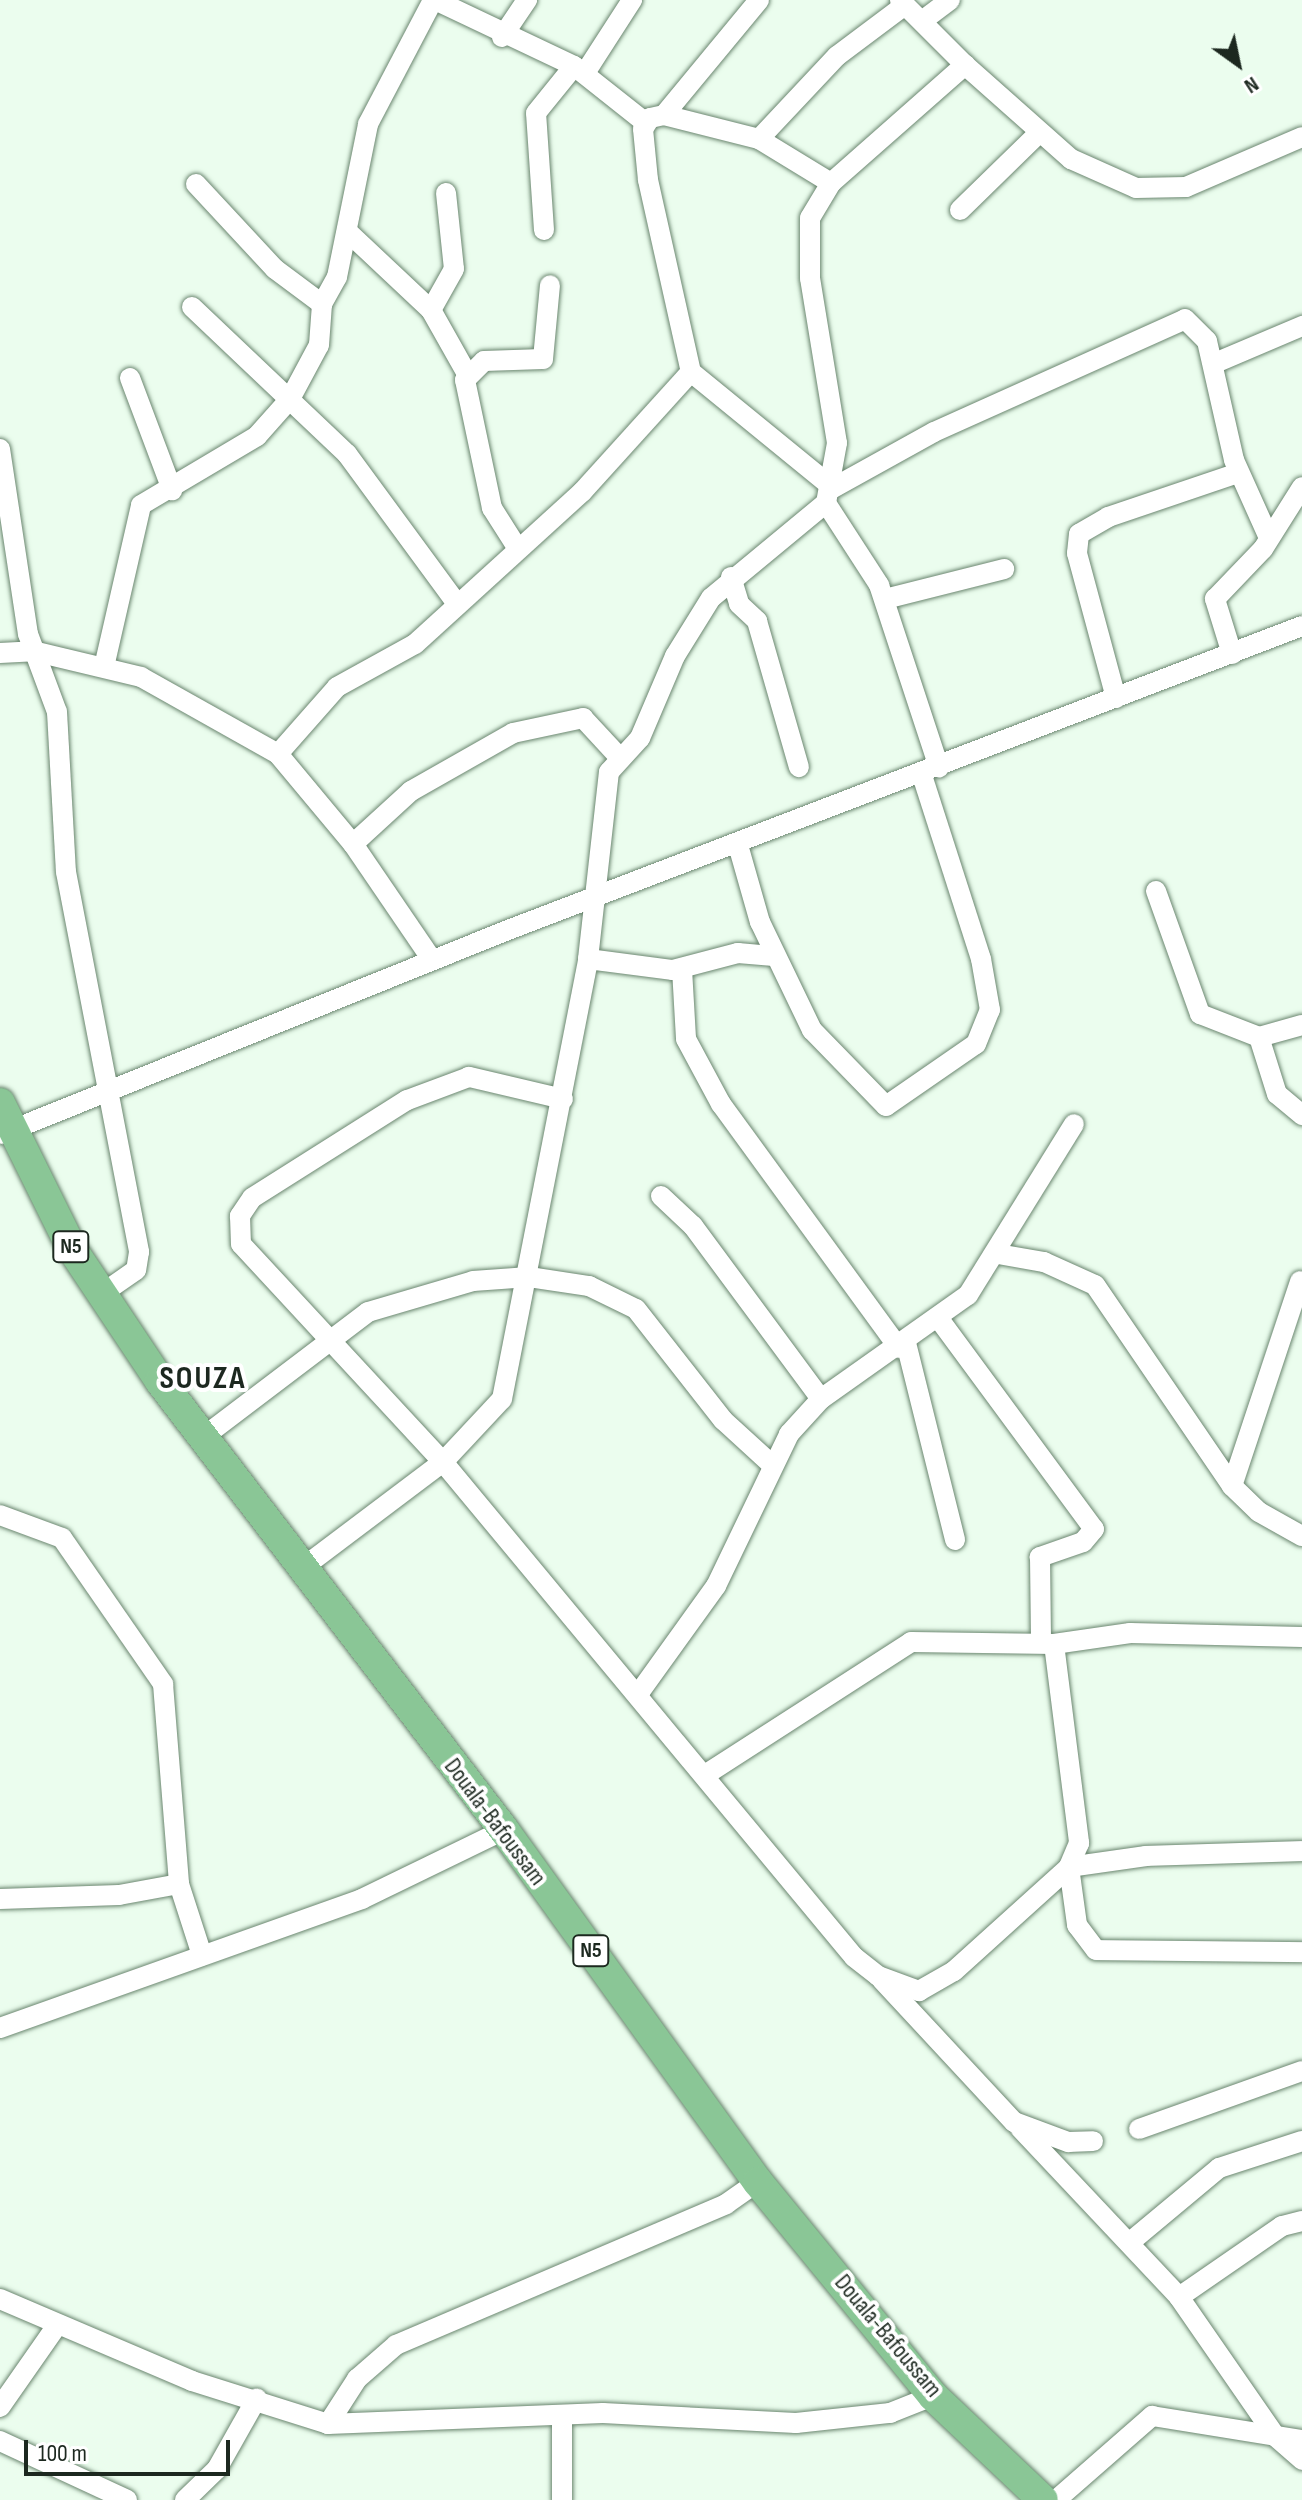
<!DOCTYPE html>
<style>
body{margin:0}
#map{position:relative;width:1302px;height:2500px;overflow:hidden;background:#ebfdee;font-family:"Sofia Sans Condensed",sans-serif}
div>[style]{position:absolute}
.roads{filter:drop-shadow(0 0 2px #6a866f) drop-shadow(0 0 2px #6a866f)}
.minor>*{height:20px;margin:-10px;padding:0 10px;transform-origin:10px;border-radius:10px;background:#fff}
.highway>*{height:30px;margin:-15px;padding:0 15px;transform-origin:15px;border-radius:15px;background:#8ac696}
span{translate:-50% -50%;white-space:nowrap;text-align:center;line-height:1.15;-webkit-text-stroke:8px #fff;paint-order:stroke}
.shield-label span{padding:2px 6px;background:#fff;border:2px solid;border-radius:6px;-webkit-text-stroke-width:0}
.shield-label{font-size:22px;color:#1c281f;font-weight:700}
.street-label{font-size:24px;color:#1c281f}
.district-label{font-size:32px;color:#1c281f;font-weight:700;letter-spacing:2px}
.north{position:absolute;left:1198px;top:24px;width:80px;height:80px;-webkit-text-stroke:6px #fff;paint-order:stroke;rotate:147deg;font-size:22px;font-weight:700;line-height:32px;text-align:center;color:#1c281f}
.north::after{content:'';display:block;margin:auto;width:28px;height:36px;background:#1c281f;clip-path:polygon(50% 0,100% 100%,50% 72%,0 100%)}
.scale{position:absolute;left:24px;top:2440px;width:206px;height:36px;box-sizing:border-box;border:4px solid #1c281f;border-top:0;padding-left:10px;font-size:24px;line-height:28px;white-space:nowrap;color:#1c281f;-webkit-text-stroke:6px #fff;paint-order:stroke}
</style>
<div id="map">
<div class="roads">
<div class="minor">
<i style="left:435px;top:0;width:154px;rotate:25.4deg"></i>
<i style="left:922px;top:21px;width:35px;rotate:-37deg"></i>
<i style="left:502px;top:37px;width:45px;rotate:-56deg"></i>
<i style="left:965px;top:65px;width:142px;rotate:41.6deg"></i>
<i style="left:1071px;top:159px;width:71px;rotate:24deg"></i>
<i style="left:1136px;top:188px;width:50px;rotate:-1.1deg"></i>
<i style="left:1186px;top:187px;width:126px;rotate:-23.3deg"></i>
<i style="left:585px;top:73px;width:87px;rotate:-57.2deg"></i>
<i style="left:664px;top:115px;width:149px;rotate:-50.4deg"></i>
<i style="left:759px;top:139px;width:114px;rotate:-46.8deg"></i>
<i style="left:837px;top:56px;width:85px;rotate:-36.9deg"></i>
<i style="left:831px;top:183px;width:84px;rotate:-148.6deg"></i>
<i style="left:759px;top:139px;width:98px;rotate:-165.8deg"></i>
<i style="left:664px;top:115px;width:14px;rotate:168deg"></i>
<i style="left:650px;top:118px;width:13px;rotate:122deg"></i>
<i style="left:643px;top:129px;width:51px;rotate:84.4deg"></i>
<i style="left:648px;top:180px;width:197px;rotate:77.4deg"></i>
<i style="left:691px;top:372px;width:183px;rotate:39.2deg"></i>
<i style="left:833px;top:488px;width:115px;rotate:-29deg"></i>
<i style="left:934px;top:432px;width:275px;rotate:-24.2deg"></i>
<i style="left:1185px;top:319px;width:31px;rotate:45deg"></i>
<i style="left:1207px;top:341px;width:122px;rotate:77.2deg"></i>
<i style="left:1234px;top:460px;width:85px;rotate:65.8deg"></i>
<i style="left:196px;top:184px;width:116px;rotate:47.1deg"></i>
<i style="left:275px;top:269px;width:59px;rotate:36.7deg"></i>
<i style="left:446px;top:193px;width:76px;rotate:84deg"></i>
<i style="left:454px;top:269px;width:47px;rotate:119.3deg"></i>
<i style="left:431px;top:310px;width:73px;rotate:60.6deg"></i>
<i style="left:960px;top:210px;width:109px;rotate:-44.3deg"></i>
<i style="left:544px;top:230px;width:117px;rotate:-93.9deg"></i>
<i style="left:536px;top:113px;width:60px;rotate:-51deg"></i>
<i style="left:574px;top:66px;width:92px;rotate:38.4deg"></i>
<i style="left:349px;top:233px;width:112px;rotate:43.2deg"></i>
<i style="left:192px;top:307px;width:214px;rotate:43.5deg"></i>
<i style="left:347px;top:454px;width:187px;rotate:53.7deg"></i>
<i style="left:1215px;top:363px;width:95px;rotate:-23deg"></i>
<i style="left:130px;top:378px;width:120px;rotate:69.4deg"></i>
<i style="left:0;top:449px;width:187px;rotate:81.4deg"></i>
<i style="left:28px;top:634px;width:83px;rotate:69.6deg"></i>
<i style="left:57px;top:712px;width:160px;rotate:86.8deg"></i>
<i style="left:66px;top:872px;width:387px;rotate:79.1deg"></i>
<i style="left:139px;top:1252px;width:18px;rotate:99deg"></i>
<i style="left:136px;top:1270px;width:44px;rotate:145.2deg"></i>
<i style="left:826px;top:503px;width:98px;rotate:57.1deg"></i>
<i style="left:879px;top:585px;width:192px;rotate:71.8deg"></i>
<i style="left:518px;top:549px;width:49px;rotate:-122.4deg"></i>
<i style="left:492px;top:508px;width:131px;rotate:-101.9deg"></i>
<i style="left:465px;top:380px;width:27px;rotate:-45deg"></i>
<i style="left:484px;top:361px;width:59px;rotate:-1.9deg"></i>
<i style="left:543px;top:359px;width:74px;rotate:-84.6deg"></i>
<i style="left:731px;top:577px;width:28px;rotate:73deg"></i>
<i style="left:739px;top:604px;width:25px;rotate:43deg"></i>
<i style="left:757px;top:621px;width:152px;rotate:74deg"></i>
<i style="left:885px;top:599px;width:123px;rotate:-14.1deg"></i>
<i style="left:0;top:653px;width:33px;rotate:-3deg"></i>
<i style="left:33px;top:651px;width:111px;rotate:13.5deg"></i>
<i style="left:141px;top:677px;width:157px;rotate:29.3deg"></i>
<i style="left:278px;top:754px;width:117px;rotate:50.2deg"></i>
<i style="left:353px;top:844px;width:140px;rotate:55.7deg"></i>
<i style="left:1232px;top:654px;width:58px;rotate:-107.2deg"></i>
<i style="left:1215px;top:599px;width:69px;rotate:-46.2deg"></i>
<i style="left:1263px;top:549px;width:73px;rotate:-57.8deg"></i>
<i style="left:104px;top:667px;width:166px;rotate:-77.1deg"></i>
<i style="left:141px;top:505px;width:135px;rotate:-30.7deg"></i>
<i style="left:257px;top:436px;width:50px;rotate:-48.3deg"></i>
<i style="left:290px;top:399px;width:61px;rotate:-61.8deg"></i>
<i style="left:319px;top:345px;width:41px;rotate:-85.8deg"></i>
<i style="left:322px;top:304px;width:31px;rotate:-61deg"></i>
<i style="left:337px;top:277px;width:156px;rotate:-78.5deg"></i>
<i style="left:368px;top:124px;width:140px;rotate:-62.3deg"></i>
<i style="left:1116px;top:698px;width:150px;rotate:-105.1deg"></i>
<i style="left:1077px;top:553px;width:19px;rotate:-84deg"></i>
<i style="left:1079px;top:534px;width:34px;rotate:-30deg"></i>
<i style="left:1108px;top:517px;width:137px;rotate:-18.7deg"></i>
<i style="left:278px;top:754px;width:89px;rotate:-48.6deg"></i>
<i style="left:337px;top:687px;width:89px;rotate:-28.9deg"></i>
<i style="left:415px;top:644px;width:226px;rotate:-42.3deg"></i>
<i style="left:582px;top:492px;width:162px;rotate:-47.8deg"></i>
<i style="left:353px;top:844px;width:79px;rotate:-42.4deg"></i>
<i style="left:411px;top:791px;width:117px;rotate:-29.6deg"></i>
<i style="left:513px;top:733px;width:72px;rotate:-12.1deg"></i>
<i style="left:583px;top:718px;width:54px;rotate:47.2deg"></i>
<i style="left:738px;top:845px;width:80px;rotate:74.1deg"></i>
<i style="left:760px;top:922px;width:120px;rotate:64.3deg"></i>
<i style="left:812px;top:1030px;width:106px;rotate:45.8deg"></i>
<i style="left:886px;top:1106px;width:109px;rotate:-34.6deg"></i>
<i style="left:976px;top:1044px;width:37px;rotate:-68deg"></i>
<i style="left:990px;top:1010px;width:52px;rotate:-100deg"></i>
<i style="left:981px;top:959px;width:193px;rotate:-107.8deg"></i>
<i style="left:1156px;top:891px;width:131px;rotate:70.3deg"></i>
<i style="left:1200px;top:1014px;width:63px;rotate:21.3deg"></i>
<i style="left:588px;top:959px;width:86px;rotate:7.4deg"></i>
<i style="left:673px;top:970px;width:67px;rotate:-14.7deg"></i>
<i style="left:738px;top:953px;width:36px;rotate:5deg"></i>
<i style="left:682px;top:969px;width:70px;rotate:86.7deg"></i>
<i style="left:686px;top:1039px;width:74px;rotate:61.7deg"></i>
<i style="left:721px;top:1104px;width:302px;rotate:53.9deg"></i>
<i style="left:1302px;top:1025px;width:45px;rotate:164.4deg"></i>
<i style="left:1259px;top:1037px;width:60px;rotate:72.5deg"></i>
<i style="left:1277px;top:1094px;width:33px;rotate:40deg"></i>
<i style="left:563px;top:1099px;width:97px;rotate:-166.8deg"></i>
<i style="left:469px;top:1077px;width:66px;rotate:159.6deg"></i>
<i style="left:407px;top:1100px;width:183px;rotate:147.7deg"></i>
<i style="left:252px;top:1198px;width:22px;rotate:124deg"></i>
<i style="left:240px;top:1216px;width:28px;rotate:88deg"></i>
<i style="left:241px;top:1244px;width:297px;rotate:47.2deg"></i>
<i style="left:443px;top:1462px;width:643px;rotate:50.3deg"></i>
<i style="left:854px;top:1957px;width:31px;rotate:38deg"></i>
<i style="left:878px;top:1976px;width:44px;rotate:20.1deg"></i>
<i style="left:919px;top:1991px;width:40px;rotate:-29.7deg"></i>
<i style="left:954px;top:1971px;width:155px;rotate:-42.1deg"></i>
<i style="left:1069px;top:1867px;width:78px;rotate:-8.1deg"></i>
<i style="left:1146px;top:1856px;width:156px;rotate:-1.8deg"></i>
<i style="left:2px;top:1134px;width:546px;rotate:-21.96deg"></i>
<i style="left:508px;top:930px;width:850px;rotate:-20.95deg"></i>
<i style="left:661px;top:1196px;width:44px;rotate:43.2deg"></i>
<i style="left:693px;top:1226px;width:215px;rotate:53.5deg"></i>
<i style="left:998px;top:1254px;width:47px;rotate:9.9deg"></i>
<i style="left:1044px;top:1262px;width:56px;rotate:24.3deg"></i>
<i style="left:1095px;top:1285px;width:243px;rotate:55.7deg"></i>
<i style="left:1232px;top:1486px;width:37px;rotate:44deg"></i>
<i style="left:1259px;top:1512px;width:49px;rotate:29.2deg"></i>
<i style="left:939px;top:1319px;width:261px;rotate:53.6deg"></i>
<i style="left:1094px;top:1529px;width:17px;rotate:130deg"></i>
<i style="left:1083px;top:1542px;width:46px;rotate:160.8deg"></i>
<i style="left:1040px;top:1557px;width:80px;rotate:89.3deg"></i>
<i style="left:906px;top:1343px;width:203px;rotate:76deg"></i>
<i style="left:202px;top:1438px;width:208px;rotate:-37.2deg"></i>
<i style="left:368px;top:1312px;width:109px;rotate:-16.4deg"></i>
<i style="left:473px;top:1281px;width:56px;rotate:-4.1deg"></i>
<i style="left:529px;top:1277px;width:61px;rotate:8.5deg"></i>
<i style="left:589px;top:1286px;width:52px;rotate:26.1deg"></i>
<i style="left:636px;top:1309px;width:141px;rotate:51.9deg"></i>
<i style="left:723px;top:1420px;width:64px;rotate:42.5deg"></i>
<i style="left:1232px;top:1486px;width:216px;rotate:-71.6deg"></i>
<i style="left:0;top:1515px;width:66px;rotate:20.4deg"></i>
<i style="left:62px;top:1538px;width:178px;rotate:55.3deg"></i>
<i style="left:163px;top:1684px;width:201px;rotate:85.4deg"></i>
<i style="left:179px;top:1884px;width:75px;rotate:72.1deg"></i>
<i style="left:301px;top:1569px;width:178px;rotate:-37deg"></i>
<i style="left:443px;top:1462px;width:86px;rotate:-46.9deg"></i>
<i style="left:502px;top:1399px;width:448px;rotate:-78.9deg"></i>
<i style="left:588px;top:959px;width:188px;rotate:-83.6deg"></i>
<i style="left:609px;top:772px;width:46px;rotate:-47.6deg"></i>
<i style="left:640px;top:738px;width:89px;rotate:-66.9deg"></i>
<i style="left:675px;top:656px;width:68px;rotate:-58.2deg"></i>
<i style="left:711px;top:598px;width:149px;rotate:-39.6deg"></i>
<i style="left:826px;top:503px;width:61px;rotate:-79.6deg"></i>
<i style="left:837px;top:443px;width:167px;rotate:-99.3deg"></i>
<i style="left:810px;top:278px;width:60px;rotate:-90deg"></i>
<i style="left:810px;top:218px;width:41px;rotate:-59deg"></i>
<i style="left:831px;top:183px;width:179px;rotate:-41.4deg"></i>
<i style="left:965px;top:65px;width:92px;rotate:-135deg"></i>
<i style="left:1054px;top:1644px;width:201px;rotate:82.8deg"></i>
<i style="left:1079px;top:1843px;width:26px;rotate:113deg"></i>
<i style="left:1069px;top:1867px;width:59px;rotate:82.1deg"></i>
<i style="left:1077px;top:1925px;width:31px;rotate:53deg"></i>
<i style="left:1096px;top:1950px;width:206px;rotate:0.6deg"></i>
<i style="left:639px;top:1693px;width:132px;rotate:-54.3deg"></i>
<i style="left:716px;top:1586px;width:169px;rotate:-64.3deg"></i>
<i style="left:789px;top:1434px;width:47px;rotate:-47.6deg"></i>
<i style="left:821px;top:1399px;width:180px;rotate:-35.3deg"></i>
<i style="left:968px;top:1295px;width:201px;rotate:-58.2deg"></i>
<i style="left:708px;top:1773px;width:242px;rotate:-32.8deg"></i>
<i style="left:911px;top:1642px;width:143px;rotate:0.8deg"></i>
<i style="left:1054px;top:1644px;width:77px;rotate:-8.2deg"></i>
<i style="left:1130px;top:1633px;width:172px;rotate:1.3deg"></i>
<i style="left:0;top:1899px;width:119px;rotate:-1.9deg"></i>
<i style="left:119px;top:1895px;width:61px;rotate:-10.4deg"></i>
<i style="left:882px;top:1980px;width:194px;rotate:47.1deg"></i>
<i style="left:1014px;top:2122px;width:58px;rotate:20.3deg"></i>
<i style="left:1068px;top:2142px;width:25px;rotate:-2deg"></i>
<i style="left:0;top:2028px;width:384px;rotate:-19.6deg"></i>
<i style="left:362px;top:1899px;width:158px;rotate:-25.9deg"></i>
<i style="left:1020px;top:2128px;width:232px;rotate:46.7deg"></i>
<i style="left:1139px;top:2129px;width:173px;rotate:-19.6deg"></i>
<i style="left:1302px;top:2221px;width:21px;rotate:166deg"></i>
<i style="left:1282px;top:2226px;width:125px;rotate:145.4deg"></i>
<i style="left:1179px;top:2297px;width:170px;rotate:55.3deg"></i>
<i style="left:1276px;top:2437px;width:35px;rotate:41deg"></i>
<i style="left:1129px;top:2243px;width:117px;rotate:-39.8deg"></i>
<i style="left:1219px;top:2168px;width:87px;rotate:-18deg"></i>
<i style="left:0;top:2299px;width:209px;rotate:23.1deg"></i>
<i style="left:192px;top:2381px;width:143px;rotate:17.5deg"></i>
<i style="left:328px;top:2424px;width:275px;rotate:-2.3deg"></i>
<i style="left:603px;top:2413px;width:193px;rotate:3deg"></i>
<i style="left:796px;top:2423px;width:95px;rotate:-6.1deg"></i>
<i style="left:890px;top:2413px;width:46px;rotate:-21.6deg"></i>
<i style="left:0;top:2407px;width:101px;rotate:-55.1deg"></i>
<i style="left:562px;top:2415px;width:85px;rotate:90deg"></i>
<i style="left:328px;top:2424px;width:54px;rotate:-57.2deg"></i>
<i style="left:357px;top:2379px;width:52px;rotate:-41.1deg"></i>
<i style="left:396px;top:2345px;width:359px;rotate:-23.1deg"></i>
<i style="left:726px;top:2204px;width:39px;rotate:-35deg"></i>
<i style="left:0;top:2441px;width:140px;rotate:24.9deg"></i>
<i style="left:185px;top:2500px;width:45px;rotate:-44.1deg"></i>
<i style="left:217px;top:2469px;width:81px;rotate:-60.6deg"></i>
<i style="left:1056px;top:2500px;width:128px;rotate:-41.2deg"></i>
<i style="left:1152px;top:2416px;width:152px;rotate:9.1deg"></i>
</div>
<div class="highway">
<i style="left:0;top:1103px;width:163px;rotate:63.7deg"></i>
<i style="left:72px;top:1249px;width:159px;rotate:56.3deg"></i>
<i style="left:160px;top:1381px;width:566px;rotate:52.54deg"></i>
<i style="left:504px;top:1830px;width:434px;rotate:54.2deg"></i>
<i style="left:758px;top:2182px;width:276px;rotate:50.7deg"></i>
<i style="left:933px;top:2396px;width:151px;rotate:43.4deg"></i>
</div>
</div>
<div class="shield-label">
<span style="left:71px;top:1247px">N5</span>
<span style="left:591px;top:1951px">N5</span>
</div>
<div class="street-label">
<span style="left:495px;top:1822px;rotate:53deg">Douala-Bafoussam</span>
<span style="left:888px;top:2336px;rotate:50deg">Douala-Bafoussam</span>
</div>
<div class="district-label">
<span style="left:203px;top:1379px">SOUZA</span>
</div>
<div class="north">N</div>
<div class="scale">100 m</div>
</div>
